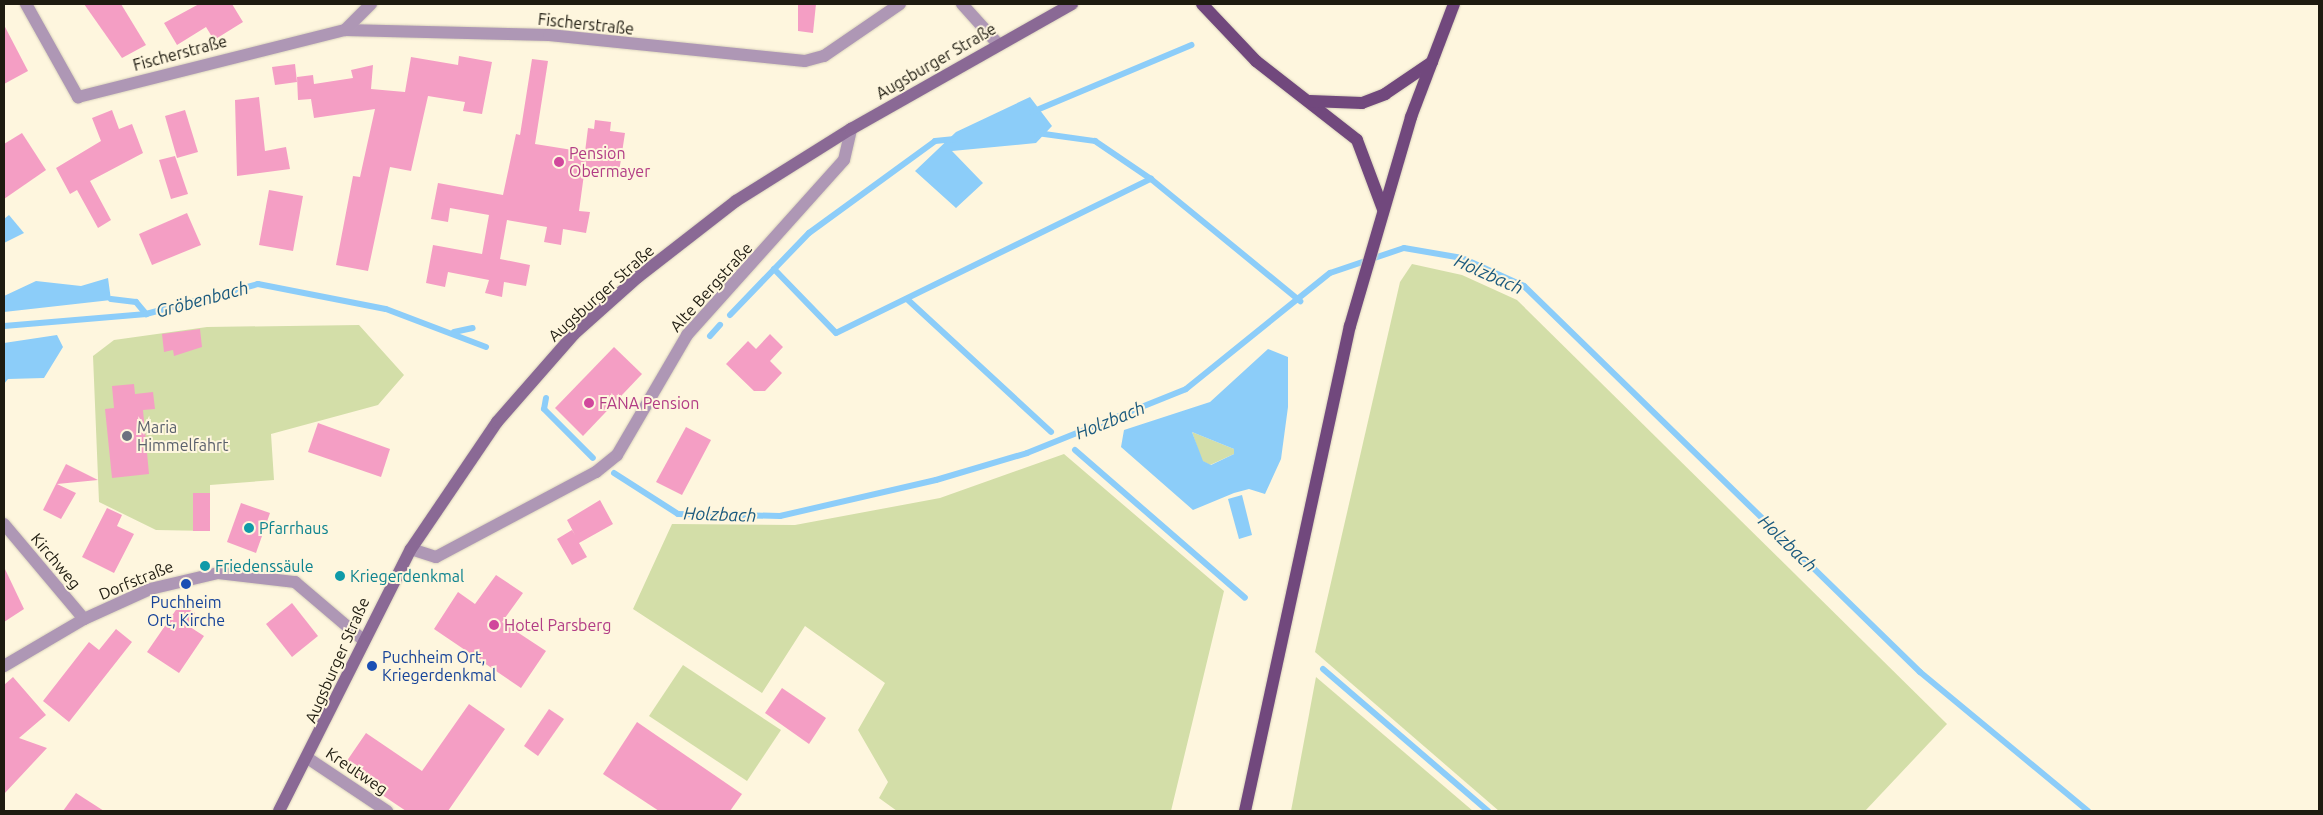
<!DOCTYPE html>
<meta charset="utf-8">
<style>
body{margin:0}
#map{position:relative;width:2323px;height:815px;overflow:hidden;background:#fef6de;font-family:Ubuntu,sans-serif}
div>[style]{position:absolute}
.green>*{inset:0;background:#d3dea8}
.water>*{inset:0;background:#8ccdf9}
.stream>*{height:6px;margin:-3px;padding:0 3px;transform-origin:3px;border-radius:3px;background:#8ccdf9}
.building>*{inset:0;background:#f49ec4}
.roads{filter:drop-shadow(0 0 1px #dad3bd) drop-shadow(0 0 1px #dad3bd)}
.street>*{height:12px;margin:-6px;padding:0 6px;transform-origin:6px;border-radius:6px;background:#ae97b5}
.secondary>*{height:12px;margin:-6px;padding:0 6px;transform-origin:6px;border-radius:6px;background:#8a6995}
.primary>*{height:12px;margin:-6px;padding:0 6px;transform-origin:6px;border-radius:6px;background:#71487d}
.dots>*{width:14px;height:14px;translate:-50% -50%;box-sizing:border-box;border:2px solid #fef6de;border-radius:50%}
span{translate:-50% -50%;white-space:nowrap;text-align:center;line-height:1.15;-webkit-text-stroke:4px #fef6de;paint-order:stroke}
.street-label{font-size:16px;color:#1e1b10}
.hotel-label{font-size:16px;color:#b23c85}
.left{translate:0 -50%;text-align:left}
.worship-label{font-size:16px;color:#5b616d}
.culture-label{font-size:16px;color:#0d838f}
.transit-label{font-size:16px;color:#164399}
.water-label{font-size:18px;color:#1b5a7e;font-style:italic}
.frame{position:absolute;inset:0;border:5px solid #1e1b10;pointer-events:none}
</style>
<div id="map">
<div class="green">
<i style="clip-path:polygon(1412px 264px,1462px 275px,1517px 300px,1947px 724px,1865px 811px,1499px 811px,1315px 652px,1400px 282px)"></i>
<i style="clip-path:polygon(359px 325px,404px 375px,378px 405px,271px 434px,274px 480px,210px 485px,210px 531px,156px 530px,99px 502px,93px 356px,114px 340px,207px 327px)"></i>
<i style="clip-path:polygon(1192px 432px,1234px 449px,1234px 454px,1210px 465px,1202px 461px)"></i>
<i style="clip-path:polygon(1064px 454px,1224px 591px,1171px 811px,897px 811px,879px 798px,888px 782px,858px 730px,885px 683px,805px 626px,762px 693px,633px 609px,672px 524px,795px 525px,940px 498px)"></i>
<i style="clip-path:polygon(683px 665px,781px 730px,747px 781px,649px 716px)"></i>
<i style="clip-path:polygon(1316px 677px,1473px 811px,1291px 811px)"></i>
</div>
<div class="water">
<i style="clip-path:polygon(1030px 97px,1052px 126px,1036px 143px,952px 151px,983px 183px,956px 208px,915px 171px,956px 132px)"></i>
<i style="clip-path:polygon(9px 215px,24px 233px,4px 243px,4px 219px)"></i>
<i style="clip-path:polygon(108px 278px,111px 300px,4px 312px,4px 296px,36px 281px,81px 286px)"></i>
<i style="clip-path:polygon(57px 335px,63px 347px,44px 378px,8px 379px,4px 384px,4px 343px)"></i>
<i style="clip-path:polygon(evenodd,1268px 349px,1288px 357px,1288px 407px,1281px 459px,1265px 494px,1249px 489px,1234px 493px,1193px 510px,1121px 447px,1124px 430px,1210px 402px,1268px 349px,1192px 432px,1234px 449px,1234px 454px,1211px 465px,1203px 461px,1192px 432px)"></i>
<i style="clip-path:polygon(1242px 495px,1252px 535px,1239px 539px,1228px 499px)"></i>
</div>
<div class="stream">
<i style="left:1032px;top:112px;width:173px;rotate:-22.8deg"></i>
<i style="left:1037px;top:133px;width:59px;rotate:7.9deg"></i>
<i style="left:1095px;top:141px;width:68px;rotate:34.2deg"></i>
<i style="left:1151px;top:179px;width:193px;rotate:39.3deg"></i>
<i style="left:774px;top:269px;width:89px;rotate:45.9deg"></i>
<i style="left:836px;top:333px;width:351px;rotate:-26.1deg"></i>
<i style="left:111px;top:299px;width:25px;rotate:7deg"></i>
<i style="left:136px;top:302px;width:16px;rotate:50deg"></i>
<i style="left:907px;top:299px;width:196px;rotate:42.7deg"></i>
<i style="left:730px;top:315px;width:114px;rotate:-46.1deg"></i>
<i style="left:809px;top:233px;width:156px;rotate:-36.1deg"></i>
<i style="left:935px;top:141px;width:20px;rotate:-6deg"></i>
<i style="left:4px;top:326px;width:143px;rotate:-4.8deg"></i>
<i style="left:146px;top:314px;width:116px;rotate:-15deg"></i>
<i style="left:258px;top:284px;width:130px;rotate:11.1deg"></i>
<i style="left:386px;top:309px;width:107px;rotate:20.8deg"></i>
<i style="left:454px;top:332px;width:19px;rotate:-12deg"></i>
<i style="left:710px;top:336px;width:15px;rotate:-48deg"></i>
<i style="left:546px;top:398px;width:11px;rotate:100deg"></i>
<i style="left:544px;top:409px;width:69px;rotate:45deg"></i>
<i style="left:1075px;top:450px;width:225px;rotate:41deg"></i>
<i style="left:614px;top:473px;width:76px;rotate:32.6deg"></i>
<i style="left:678px;top:514px;width:102px;rotate:1.1deg"></i>
<i style="left:780px;top:516px;width:160px;rotate:-13deg"></i>
<i style="left:936px;top:480px;width:95px;rotate:-16.5deg"></i>
<i style="left:1027px;top:453px;width:171px;rotate:-21.9deg"></i>
<i style="left:1186px;top:389px;width:185px;rotate:-38.9deg"></i>
<i style="left:1330px;top:273px;width:78px;rotate:-18.7deg"></i>
<i style="left:1404px;top:248px;width:59px;rotate:9.8deg"></i>
<i style="left:1462px;top:258px;width:68px;rotate:24.3deg"></i>
<i style="left:1524px;top:286px;width:553px;rotate:44.27deg"></i>
<i style="left:1920px;top:672px;width:218px;rotate:39.6deg"></i>
<i style="left:1323px;top:669px;width:218px;rotate:40.7deg"></i>
</div>
<div class="building">
<i style="clip-path:polygon(84px 4px,121px 4px,146px 45px,122px 58px)"></i>
<i style="clip-path:polygon(199px 4px,232px 4px,243px 22px,214px 40px,206px 27px,177px 45px,164px 23px)"></i>
<i style="clip-path:polygon(798px 4px,816px 4px,813px 33px,798px 31px)"></i>
<i style="clip-path:polygon(4px 25px,28px 71px,4px 84px)"></i>
<i style="clip-path:polygon(459px 56px,492px 62px,482px 114px,463px 111px,465px 102px,428px 96px,411px 171px,390px 167px,368px 271px,336px 265px,353px 176px,360px 177px,375px 109px,314px 118px,311px 99px,298px 100px,297px 77px,313px 75px,314px 84px,353px 78px,351px 70px,373px 65px,371px 89px,405px 92px,411px 57px,458px 65px)"></i>
<i style="clip-path:polygon(532px 59px,548px 61px,535px 144px,585px 152px,588px 128px,594px 129px,595px 120px,611px 122px,610px 131px,625px 133px,619px 172px,585px 167px,579px 211px,590px 212px,586px 233px,563px 229px,561px 245px,544px 242px,547px 227px,507px 220px,500px 259px,530px 265px,526px 286px,504px 282px,502px 297px,485px 293px,489px 280px,448px 272px,445px 287px,426px 283px,433px 245px,482px 254px,489px 215px,450px 208px,448px 222px,431px 219px,438px 183px,503px 195px,516px 134px,520px 135px)"></i>
<i style="clip-path:polygon(295px 64px,297px 82px,275px 85px,272px 67px)"></i>
<i style="clip-path:polygon(259px 97px,265px 151px,286px 147px,290px 169px,237px 176px,235px 100px)"></i>
<i style="clip-path:polygon(112px 110px,119px 129px,132px 124px,143px 153px,90px 181px,111px 220px,98px 228px,77px 190px,70px 194px,56px 168px,101px 141px,92px 118px)"></i>
<i style="clip-path:polygon(185px 110px,198px 152px,177px 158px,165px 116px)"></i>
<i style="clip-path:polygon(22px 133px,46px 170px,4px 199px,4px 144px)"></i>
<i style="clip-path:polygon(175px 156px,188px 194px,171px 199px,159px 160px)"></i>
<i style="clip-path:polygon(269px 190px,303px 196px,293px 251px,259px 245px)"></i>
<i style="clip-path:polygon(187px 213px,201px 245px,152px 265px,139px 234px)"></i>
<i style="clip-path:polygon(200px 329px,202px 347px,174px 356px,173px 350px,164px 352px,162px 334px)"></i>
<i style="clip-path:polygon(770px 334px,783px 347px,770px 361px,782px 373px,765px 391px,754px 391px,726px 364px,748px 341px,756px 349px)"></i>
<i style="clip-path:polygon(614px 347px,642px 374px,583px 436px,555px 408px)"></i>
<i style="clip-path:polygon(134px 384px,135px 394px,153px 392px,155px 409px,143px 410px,149px 474px,112px 478px,105px 409px,114px 408px,112px 386px)"></i>
<i style="clip-path:polygon(318px 423px,390px 449px,381px 477px,308px 452px)"></i>
<i style="clip-path:polygon(686px 427px,711px 440px,682px 495px,656px 482px)"></i>
<i style="clip-path:polygon(66px 464px,98px 480px,57px 484px,76px 493px,61px 519px,43px 510px)"></i>
<i style="clip-path:polygon(193px 493px,210px 493px,210px 531px,193px 531px)"></i>
<i style="clip-path:polygon(600px 500px,613px 524px,579px 543px,587px 557px,572px 565px,557px 539px,572px 530px,575px 535px,567px 520px)"></i>
<i style="clip-path:polygon(241px 503px,270px 513px,256px 553px,227px 542px)"></i>
<i style="clip-path:polygon(107px 508px,122px 515px,117px 526px,134px 534px,114px 573px,82px 557px)"></i>
<i style="clip-path:polygon(4px 567px,24px 609px,4px 622px)"></i>
<i style="clip-path:polygon(496px 575px,523px 593px,502px 622px,546px 651px,521px 688px,434px 629px,458px 592px,475px 604px)"></i>
<i style="clip-path:polygon(292px 603px,318px 636px,292px 657px,266px 624px)"></i>
<i style="clip-path:polygon(180px 604px,195px 613px,187px 625px,204px 636px,179px 673px,147px 652px)"></i>
<i style="clip-path:polygon(116px 629px,132px 642px,69px 722px,43px 701px,89px 642px,99px 650px)"></i>
<i style="clip-path:polygon(13px 677px,46px 715px,19px 738px,47px 748px,4px 794px,4px 685px)"></i>
<i style="clip-path:polygon(782px 688px,826px 718px,809px 744px,765px 713px)"></i>
<i style="clip-path:polygon(469px 704px,505px 729px,448px 811px,406px 811px,342px 768px,366px 733px,422px 771px)"></i>
<i style="clip-path:polygon(549px 709px,564px 719px,538px 756px,524px 746px)"></i>
<i style="clip-path:polygon(637px 722px,742px 794px,730px 811px,659px 811px,603px 774px)"></i>
<i style="clip-path:polygon(76px 793px,104px 811px,63px 811px)"></i>
</div>
<div class="roads">
<div class="street">
<i style="left:26px;top:4px;width:107px;rotate:60.8deg"></i>
<i style="left:78px;top:97px;width:275px;rotate:-14.1deg"></i>
<i style="left:345px;top:30px;width:204px;rotate:1.4deg"></i>
<i style="left:549px;top:35px;width:257px;rotate:5.8deg"></i>
<i style="left:805px;top:61px;width:20px;rotate:-15deg"></i>
<i style="left:824px;top:56px;width:92px;rotate:-34.4deg"></i>
<i style="left:962px;top:4px;width:54px;rotate:48deg"></i>
<i style="left:345px;top:30px;width:37px;rotate:-45deg"></i>
<i style="left:4px;top:524px;width:124px;rotate:49.9deg"></i>
<i style="left:411px;top:549px;width:26px;rotate:18deg"></i>
<i style="left:436px;top:557px;width:181px;rotate:-28deg"></i>
<i style="left:596px;top:472px;width:27px;rotate:-39deg"></i>
<i style="left:617px;top:455px;width:139px;rotate:-59.7deg"></i>
<i style="left:687px;top:335px;width:235px;rotate:-48.1deg"></i>
<i style="left:844px;top:160px;width:32px;rotate:-77deg"></i>
<i style="left:4px;top:666px;width:93px;rotate:-30.4deg"></i>
<i style="left:84px;top:619px;width:72px;rotate:-24.4deg"></i>
<i style="left:150px;top:589px;width:70px;rotate:-13.2deg"></i>
<i style="left:218px;top:573px;width:78px;rotate:6.7deg"></i>
<i style="left:295px;top:582px;width:88px;rotate:40.4deg"></i>
<i style="left:309px;top:759px;width:94px;rotate:33.7deg"></i>
</div>
<div class="secondary">
<i style="left:279px;top:811px;width:293px;rotate:-63.3deg"></i>
<i style="left:411px;top:549px;width:153px;rotate:-55.9deg"></i>
<i style="left:497px;top:422px;width:117px;rotate:-48.8deg"></i>
<i style="left:574px;top:334px;width:86px;rotate:-41.7deg"></i>
<i style="left:638px;top:277px;width:124px;rotate:-37.8deg"></i>
<i style="left:736px;top:201px;width:136px;rotate:-32.1deg"></i>
<i style="left:851px;top:129px;width:254px;rotate:-29.5deg"></i>
</div>
<div class="primary">
<i style="left:1202px;top:4px;width:79px;rotate:46.5deg"></i>
<i style="left:1256px;top:61px;width:128px;rotate:38deg"></i>
<i style="left:1357px;top:140px;width:74px;rotate:69.4deg"></i>
<i style="left:1310px;top:101px;width:52px;rotate:2.2deg"></i>
<i style="left:1362px;top:103px;width:25px;rotate:-21deg"></i>
<i style="left:1385px;top:94px;width:57px;rotate:-34.2deg"></i>
<i style="left:1245px;top:811px;width:496px;rotate:-77.8deg"></i>
<i style="left:1350px;top:326px;width:218px;rotate:-73.7deg"></i>
<i style="left:1411px;top:117px;width:121px;rotate:-69.2deg"></i>
</div>
</div>
<div class="dots">
<i style="left:559px;top:162px;background:#d1479c"></i>
<i style="left:589px;top:403px;background:#d1479c"></i>
<i style="left:127px;top:436px;background:#6b7280"></i>
<i style="left:249px;top:528px;background:#0f9aa8"></i>
<i style="left:205px;top:566px;background:#0f9aa8"></i>
<i style="left:340px;top:576px;background:#0f9aa8"></i>
<i style="left:186px;top:584px;background:#1a4fb4"></i>
<i style="left:494px;top:625px;background:#d1479c"></i>
<i style="left:372px;top:666px;background:#1a4fb4"></i>
</div>
<div class="street-label">
<span style="left:586px;top:24px;rotate:6deg">Fischerstraße</span>
<span style="left:180px;top:53px;rotate:-15deg">Fischerstraße</span>
<span style="left:936px;top:61px;rotate:-30deg">Augsburger Straße</span>
<span style="left:711px;top:287px;rotate:-48deg">Alte Bergstraße</span>
<span style="left:601px;top:293px;rotate:-42deg">Augsburger Straße</span>
<span style="left:56px;top:561px;rotate:50deg">Kirchweg</span>
<span style="left:136px;top:580px;rotate:-22deg">Dorfstraße</span>
<span style="left:337px;top:660px;rotate:-66deg">Augsburger Straße</span>
<span style="left:357px;top:771px;rotate:34deg">Kreutweg</span>
</div>
<div class="hotel-label">
<span class="left" style="left:569px;top:162px">Pension<br>Obermayer</span>
<span class="left" style="left:599px;top:403px">FANA Pension</span>
<span class="left" style="left:504px;top:625px">Hotel Parsberg</span>
</div>
<div class="worship-label">
<span class="left" style="left:137px;top:436px">Maria<br>Himmelfahrt</span>
</div>
<div class="culture-label">
<span class="left" style="left:259px;top:528px">Pfarrhaus</span>
<span class="left" style="left:215px;top:566px">Friedenssäule</span>
<span class="left" style="left:350px;top:576px">Kriegerdenkmal</span>
</div>
<div class="transit-label">
<span style="left:186px;top:611px">Puchheim<br>Ort, Kirche</span>
<span class="left" style="left:382px;top:666px">Puchheim Ort,<br>Kriegerdenkmal</span>
</div>
<div class="water-label">
<span style="left:1489px;top:274px;rotate:24deg">Holzbach</span>
<span style="left:202px;top:299px;rotate:-15deg">Gröbenbach</span>
<span style="left:1110px;top:420px;rotate:-22deg">Holzbach</span>
<span style="left:720px;top:514px;rotate:2deg">Holzbach</span>
<span style="left:1788px;top:543px;rotate:44deg">Holzbach</span>
</div>
<div class="frame"></div>
</div>
